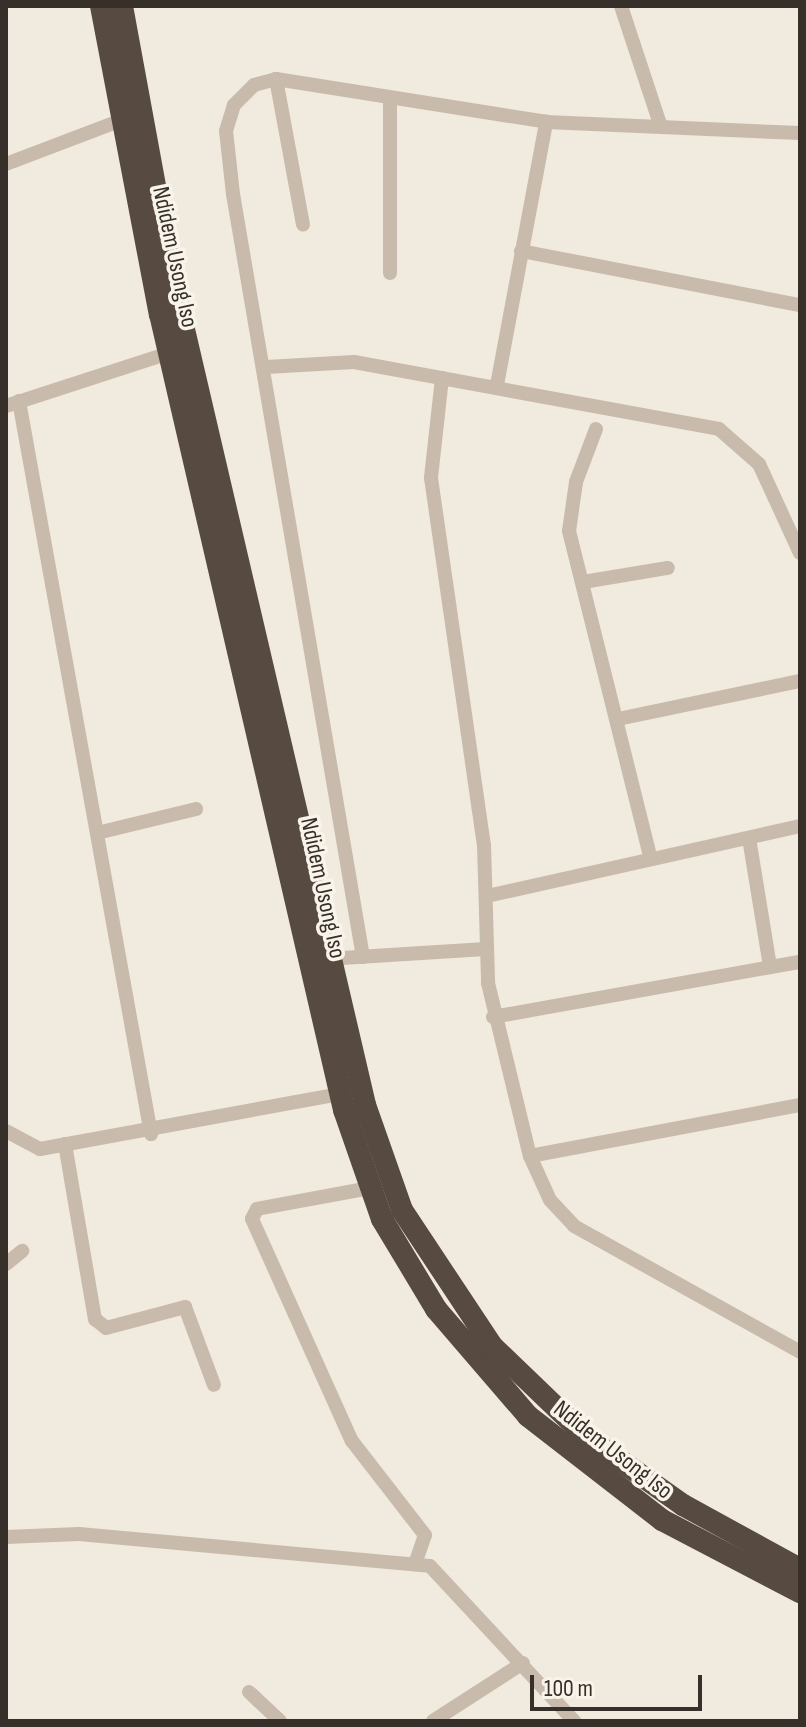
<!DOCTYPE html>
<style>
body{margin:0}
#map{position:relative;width:806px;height:1727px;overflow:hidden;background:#f1eade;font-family:"Sofia Sans Condensed",sans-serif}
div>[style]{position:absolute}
.minor>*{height:14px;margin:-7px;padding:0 7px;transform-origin:7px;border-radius:7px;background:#c9bbab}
.highway>*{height:22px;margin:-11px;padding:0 11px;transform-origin:11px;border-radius:11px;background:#574a41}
span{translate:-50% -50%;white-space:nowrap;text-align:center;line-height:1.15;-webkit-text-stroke:7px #f9f4ea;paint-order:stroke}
.street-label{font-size:24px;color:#372f2a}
.frame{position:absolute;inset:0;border:8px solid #372f2a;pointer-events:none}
.scale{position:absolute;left:530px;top:1675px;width:172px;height:36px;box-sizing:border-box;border:4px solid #372f2a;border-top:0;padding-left:10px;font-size:24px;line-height:28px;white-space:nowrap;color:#372f2a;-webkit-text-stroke:6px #f9f4ea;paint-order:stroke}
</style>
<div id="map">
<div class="minor">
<i style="left:621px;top:6px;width:127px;rotate:71.7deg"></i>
<i style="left:276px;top:79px;width:148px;rotate:79.5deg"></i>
<i style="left:390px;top:100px;width:173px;rotate:90deg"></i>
<i style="left:6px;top:164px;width:121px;rotate:-20.8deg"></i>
<i style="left:521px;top:251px;width:284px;rotate:11deg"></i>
<i style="left:266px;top:367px;width:88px;rotate:-3.3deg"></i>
<i style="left:354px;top:362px;width:371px;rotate:10.4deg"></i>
<i style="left:719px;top:429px;width:53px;rotate:41.2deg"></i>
<i style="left:759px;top:464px;width:98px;rotate:65.3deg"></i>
<i style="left:442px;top:378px;width:101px;rotate:96.3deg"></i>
<i style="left:431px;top:478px;width:371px;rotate:81.8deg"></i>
<i style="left:484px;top:845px;width:138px;rotate:88.3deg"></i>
<i style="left:488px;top:983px;width:178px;rotate:76.4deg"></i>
<i style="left:530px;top:1156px;width:48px;rotate:65.6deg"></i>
<i style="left:550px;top:1200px;width:35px;rotate:47deg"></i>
<i style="left:574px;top:1226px;width:259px;rotate:29.1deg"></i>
<i style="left:497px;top:385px;width:268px;rotate:-79.4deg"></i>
<i style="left:19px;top:401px;width:745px;rotate:79.79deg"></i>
<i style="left:6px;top:406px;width:171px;rotate:-18deg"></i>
<i style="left:596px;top:429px;width:57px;rotate:110.7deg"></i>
<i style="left:576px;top:482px;width:49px;rotate:98.1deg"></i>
<i style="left:569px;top:531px;width:338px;rotate:76deg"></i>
<i style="left:583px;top:582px;width:86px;rotate:-9.4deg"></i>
<i style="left:618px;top:719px;width:186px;rotate:-11.8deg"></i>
<i style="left:97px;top:833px;width:102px;rotate:-13.6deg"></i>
<i style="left:749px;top:838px;width:130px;rotate:80.7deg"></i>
<i style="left:487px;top:896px;width:321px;rotate:-12.6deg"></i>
<i style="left:363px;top:957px;width:774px;rotate:-99.67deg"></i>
<i style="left:233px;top:194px;width:63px;rotate:-96.3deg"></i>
<i style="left:226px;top:131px;width:27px;rotate:-73deg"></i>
<i style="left:234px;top:105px;width:28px;rotate:-45deg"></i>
<i style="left:254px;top:85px;width:23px;rotate:-15deg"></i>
<i style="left:276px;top:79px;width:273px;rotate:9deg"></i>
<i style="left:546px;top:122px;width:254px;rotate:2.5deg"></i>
<i style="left:326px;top:959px;width:160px;rotate:-3.6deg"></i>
<i style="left:493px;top:1017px;width:312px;rotate:-10.2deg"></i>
<i style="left:6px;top:1131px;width:38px;rotate:28deg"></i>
<i style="left:40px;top:1149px;width:311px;rotate:-10.4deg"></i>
<i style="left:65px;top:1144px;width:178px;rotate:80.3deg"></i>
<i style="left:95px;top:1319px;width:14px;rotate:39deg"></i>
<i style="left:106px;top:1328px;width:82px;rotate:-14.9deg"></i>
<i style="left:185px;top:1307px;width:83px;rotate:69.6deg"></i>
<i style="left:530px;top:1156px;width:275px;rotate:-10.7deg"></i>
<i style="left:370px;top:1188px;width:115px;rotate:169.5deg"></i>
<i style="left:257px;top:1209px;width:11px;rotate:117deg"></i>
<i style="left:252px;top:1219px;width:243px;rotate:65.8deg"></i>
<i style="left:352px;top:1441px;width:119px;rotate:52.2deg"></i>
<i style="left:425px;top:1535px;width:31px;rotate:109deg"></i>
<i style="left:6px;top:1264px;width:21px;rotate:-39deg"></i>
<i style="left:6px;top:1537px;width:73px;rotate:-2.4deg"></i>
<i style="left:79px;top:1534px;width:352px;rotate:5.2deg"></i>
<i style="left:430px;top:1566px;width:212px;rotate:47.1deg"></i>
<i style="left:249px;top:1692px;width:42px;rotate:43.1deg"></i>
<i style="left:433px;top:1721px;width:107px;rotate:-32.8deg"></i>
</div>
<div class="highway">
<i style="left:101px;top:6px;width:314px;rotate:79.2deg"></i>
<i style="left:160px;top:314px;width:817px;rotate:76.98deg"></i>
<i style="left:344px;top:1110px;width:115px;rotate:70.8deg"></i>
<i style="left:382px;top:1219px;width:105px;rotate:59deg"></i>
<i style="left:436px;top:1309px;width:141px;rotate:49.3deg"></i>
<i style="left:528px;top:1416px;width:170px;rotate:37.8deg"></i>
<i style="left:662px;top:1520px;width:156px;rotate:27.6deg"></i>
<i style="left:122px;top:6px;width:277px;rotate:79.6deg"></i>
<i style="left:172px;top:278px;width:849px;rotate:76.86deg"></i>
<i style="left:365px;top:1105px;width:111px;rotate:70.6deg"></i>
<i style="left:402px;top:1210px;width:163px;rotate:56.5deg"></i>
<i style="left:492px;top:1346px;width:132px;rotate:43.8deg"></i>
<i style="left:587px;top:1437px;width:118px;rotate:35.3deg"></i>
<i style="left:683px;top:1505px;width:133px;rotate:28.7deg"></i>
</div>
<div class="street-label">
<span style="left:175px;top:257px;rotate:78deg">Ndidem Usong Iso</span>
<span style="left:323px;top:888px;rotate:78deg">Ndidem Usong Iso</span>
<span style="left:613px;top:1450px;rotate:38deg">Ndidem Usong Iso</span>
</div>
<div class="frame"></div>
<div class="scale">100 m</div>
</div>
